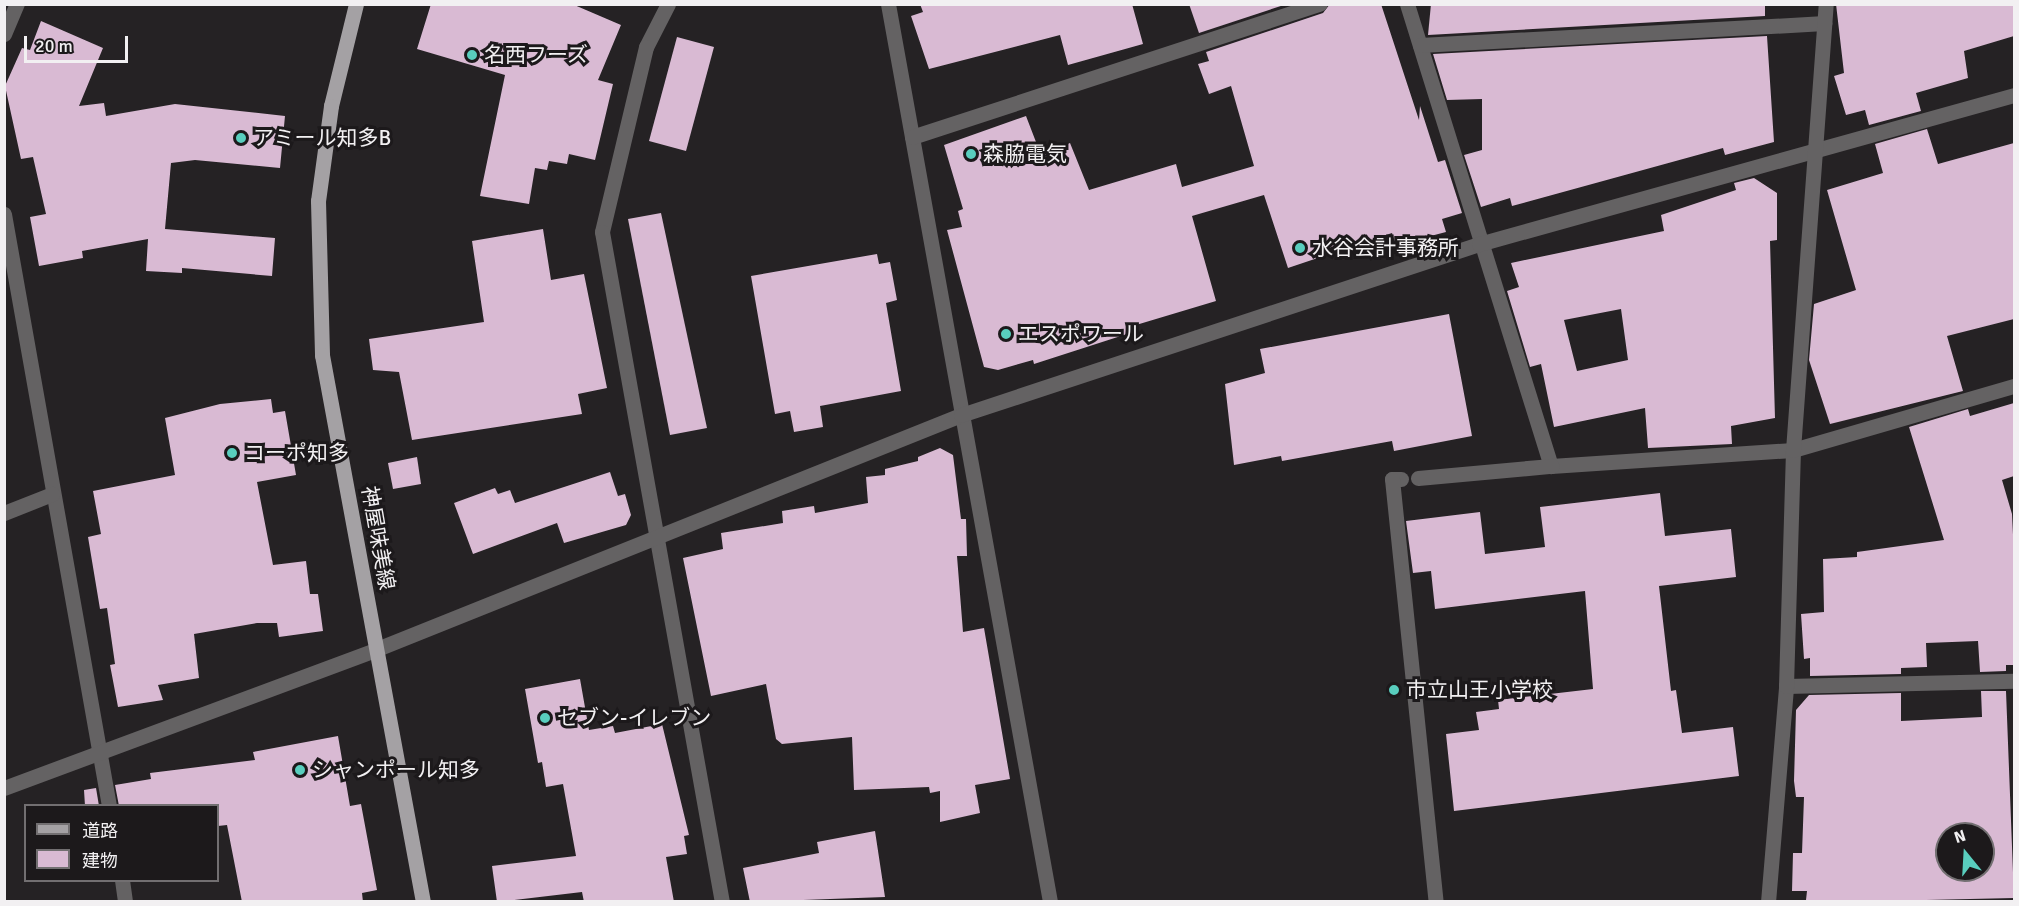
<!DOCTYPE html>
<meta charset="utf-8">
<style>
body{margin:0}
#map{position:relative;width:2019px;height:906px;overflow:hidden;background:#252224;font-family:Signika,"Noto Sans JP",sans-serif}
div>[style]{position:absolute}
.building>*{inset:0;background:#d9bad3}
.minor>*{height:15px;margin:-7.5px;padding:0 7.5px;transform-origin:7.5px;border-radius:7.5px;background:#646263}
.major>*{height:15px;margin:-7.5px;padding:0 7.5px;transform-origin:7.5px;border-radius:7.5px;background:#a4a1a4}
.dots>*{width:16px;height:16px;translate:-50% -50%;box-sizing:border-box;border:3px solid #1c191b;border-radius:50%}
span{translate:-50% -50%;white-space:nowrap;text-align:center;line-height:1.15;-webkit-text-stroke:6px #1c191b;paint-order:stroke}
.poi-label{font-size:21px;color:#f2f0f2}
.left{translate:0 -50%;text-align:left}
.street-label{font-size:21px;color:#f2f0f2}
.frame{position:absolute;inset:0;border:6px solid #f2f0f2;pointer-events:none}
.legend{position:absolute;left:24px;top:804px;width:195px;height:78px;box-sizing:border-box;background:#1c191b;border:2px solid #726f71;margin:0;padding:8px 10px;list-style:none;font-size:18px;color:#f2f0f2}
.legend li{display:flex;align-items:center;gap:12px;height:30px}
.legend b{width:30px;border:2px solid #726f71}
.north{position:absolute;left:1935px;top:822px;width:60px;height:60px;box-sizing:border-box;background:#1c191b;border:2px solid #726f71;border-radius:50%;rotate:342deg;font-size:16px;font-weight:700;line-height:24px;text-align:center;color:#f2f0f2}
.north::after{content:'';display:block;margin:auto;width:21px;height:27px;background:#59cebe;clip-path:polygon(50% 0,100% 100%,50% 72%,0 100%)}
.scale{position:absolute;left:24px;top:36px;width:104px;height:27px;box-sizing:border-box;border:3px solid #f2f0f2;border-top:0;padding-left:8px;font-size:18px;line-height:21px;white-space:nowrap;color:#f2f0f2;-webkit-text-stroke:4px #1c191b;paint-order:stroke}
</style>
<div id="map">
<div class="building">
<i style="clip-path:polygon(431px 4px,572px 4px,621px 25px,598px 80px,613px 84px,595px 160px,569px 154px,567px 164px,549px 161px,547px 170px,535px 168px,529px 204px,480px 196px,505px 75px,417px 49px)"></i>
<i style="clip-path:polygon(920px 4px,1132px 4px,1143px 44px,1068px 65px,1060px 35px,929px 69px,911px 16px,923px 12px)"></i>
<i style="clip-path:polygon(1189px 4px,1287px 4px,1199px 33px)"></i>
<i style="clip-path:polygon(1330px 4px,1381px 4px,1419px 120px,1420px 106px,1438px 162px,1445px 160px,1462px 213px,1442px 219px,1446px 232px,1396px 245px,1392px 233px,1288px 268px,1264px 195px,1192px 216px,1216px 301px,1126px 328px,1127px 334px,1034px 364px,1033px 360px,998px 370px,984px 367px,947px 230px,962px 227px,958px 211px,963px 209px,944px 145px,1026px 116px,1041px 155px,1070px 143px,1089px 190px,1176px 164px,1182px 187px,1254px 166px,1231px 86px,1209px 94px,1198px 64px,1209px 61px,1206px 52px,1323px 13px)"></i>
<i style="clip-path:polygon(1431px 4px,1765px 4px,1765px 16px,1428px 35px)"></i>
<i style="clip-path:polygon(1836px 4px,2014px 4px,2014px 36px,1964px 51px,1968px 78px,1916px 93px,1921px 111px,1869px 125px,1865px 110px,1846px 115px,1834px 76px,1844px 73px)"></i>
<i style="clip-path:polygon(41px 21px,103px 48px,79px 106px,104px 103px,106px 116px,175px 104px,285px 116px,280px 168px,195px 160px,171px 163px,165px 229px,275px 238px,272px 276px,182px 268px,182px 273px,146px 271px,148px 239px,82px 251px,83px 258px,39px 266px,30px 217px,46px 214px,33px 157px,21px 159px,5px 86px,22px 48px,30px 50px)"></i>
<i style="clip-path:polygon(1767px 36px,1774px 142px,1725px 155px,1723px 148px,1512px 206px,1510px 198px,1481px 207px,1464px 155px,1482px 150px,1482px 99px,1447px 100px,1433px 54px)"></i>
<i style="clip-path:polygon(677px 37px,714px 47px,686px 151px,649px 141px)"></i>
<i style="clip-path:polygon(1927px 129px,1938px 164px,2014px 143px,2014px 319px,1947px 336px,1963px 391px,1830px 424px,1809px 360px,1814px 304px,1856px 290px,1827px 190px,1883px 173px,1875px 144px)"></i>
<i style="clip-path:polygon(evenodd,1754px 178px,1777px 193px,1777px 240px,1770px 241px,1775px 418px,1731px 426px,1732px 444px,1648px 448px,1645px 408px,1554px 427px,1541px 364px,1530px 367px,1507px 291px,1519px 287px,1511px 263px,1664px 231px,1661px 215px,1736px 190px,1734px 183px,1754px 178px,1621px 309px,1628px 360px,1577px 371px,1564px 320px,1621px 309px)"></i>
<i style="clip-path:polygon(661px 213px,707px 428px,670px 435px,628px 219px)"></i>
<i style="clip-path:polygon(543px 229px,551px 280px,584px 274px,607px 388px,578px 394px,582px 414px,412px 440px,399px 372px,373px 370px,369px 339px,484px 322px,472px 241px)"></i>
<i style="clip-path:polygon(877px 254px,879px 264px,890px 262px,897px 300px,886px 303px,901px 391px,820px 406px,823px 427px,794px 432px,790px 411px,775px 414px,751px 276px)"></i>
<i style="clip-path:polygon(1449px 314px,1472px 436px,1394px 451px,1392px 441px,1282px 461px,1281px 456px,1234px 465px,1225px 384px,1265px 373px,1260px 349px)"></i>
<i style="clip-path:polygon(271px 399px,273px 413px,285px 411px,296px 475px,257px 482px,273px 565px,306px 561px,310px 594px,318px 594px,323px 631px,279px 637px,277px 623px,257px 623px,194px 634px,199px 678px,158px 685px,163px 700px,118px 707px,110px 665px,115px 664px,107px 608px,100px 609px,88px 537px,101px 534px,93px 491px,175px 475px,165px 418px,220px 404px)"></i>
<i style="clip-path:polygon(2014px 403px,2014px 476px,2002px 480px,2012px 514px,2014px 555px,2014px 665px,2006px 665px,2006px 671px,1980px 672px,1978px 641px,1926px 643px,1927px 667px,1901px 668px,1901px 674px,1810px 676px,1810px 658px,1804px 659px,1801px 614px,1824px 612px,1823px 559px,1857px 557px,1857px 552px,1944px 540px,1909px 427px,1968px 409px,1970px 416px)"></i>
<i style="clip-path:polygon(940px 448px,953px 455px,961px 519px,966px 519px,967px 556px,957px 556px,963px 632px,984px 628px,1010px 779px,975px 785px,980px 813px,940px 822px,940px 791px,930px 793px,929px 787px,854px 790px,852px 737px,782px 744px,776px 739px,766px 684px,711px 696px,683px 558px,723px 549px,721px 533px,783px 523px,782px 511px,814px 506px,815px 513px,868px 503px,866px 477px,885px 475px,885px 469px,918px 461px,918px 457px)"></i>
<i style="clip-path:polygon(417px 457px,421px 484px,393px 489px,388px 463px)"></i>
<i style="clip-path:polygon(610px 472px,618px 496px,625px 494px,631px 515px,626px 525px,564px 543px,557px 523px,473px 554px,454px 503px,495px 488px,498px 494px,510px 490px,515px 503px)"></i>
<i style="clip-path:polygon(1660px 493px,1665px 536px,1731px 529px,1736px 577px,1659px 586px,1671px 691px,1676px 690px,1682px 733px,1733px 727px,1739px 776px,1454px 811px,1446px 734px,1479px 730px,1476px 712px,1499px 709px,1498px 700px,1593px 689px,1585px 591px,1435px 609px,1431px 571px,1413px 573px,1406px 521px,1480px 512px,1485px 554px,1545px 547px,1540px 507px)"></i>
<i style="clip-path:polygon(580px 679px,589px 730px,613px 726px,615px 733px,662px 724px,689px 835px,684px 836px,687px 854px,666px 857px,674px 902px,584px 902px,582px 892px,497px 902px,492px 866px,576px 856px,563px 784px,546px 787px,542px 762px,538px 763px,525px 689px)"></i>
<i style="clip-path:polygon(evenodd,1981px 691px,2006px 691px,2014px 898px,1838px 902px,1806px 900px,1807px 891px,1792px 891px,1793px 853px,1802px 853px,1804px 797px,1796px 797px,1794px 781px,1796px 710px,1809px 695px,1901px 693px,1901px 721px,1982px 717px,1981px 691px,1947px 834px,1983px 834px,1983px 870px,1947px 870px,1947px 834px)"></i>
<i style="clip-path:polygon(338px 736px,350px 806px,361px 804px,377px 890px,362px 893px,363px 902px,242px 902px,227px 825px,218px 826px,218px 806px,119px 806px,115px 785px,151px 779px,150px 773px,255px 760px,253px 752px)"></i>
<i style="clip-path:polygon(96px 788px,99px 806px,85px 806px,84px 790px)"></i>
<i style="clip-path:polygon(875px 831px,885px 897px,750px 902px,743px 868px,819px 853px,817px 842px)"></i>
</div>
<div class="minor">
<i style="left:668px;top:4px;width:48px;rotate:117.1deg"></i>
<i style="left:646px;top:47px;width:190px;rotate:103.4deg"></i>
<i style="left:602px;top:232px;width:681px;rotate:79.85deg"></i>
<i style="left:888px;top:4px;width:912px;rotate:79.77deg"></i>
<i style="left:1407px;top:4px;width:484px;rotate:72.7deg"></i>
<i style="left:1551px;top:466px;width:243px;rotate:-3.8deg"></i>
<i style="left:1793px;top:450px;width:230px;rotate:-16.2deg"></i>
<i style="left:4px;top:34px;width:33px;rotate:-67deg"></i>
<i style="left:1420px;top:45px;width:405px;rotate:-3.1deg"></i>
<i style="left:912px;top:137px;width:429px;rotate:-18.1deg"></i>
<i style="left:4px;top:214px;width:601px;rotate:79.94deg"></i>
<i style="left:1418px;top:478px;width:134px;rotate:-5.2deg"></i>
<i style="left:1401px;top:479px;width:9px;rotate:180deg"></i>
<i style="left:1392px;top:479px;width:425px;rotate:84.1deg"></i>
<i style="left:4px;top:513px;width:52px;rotate:-21.6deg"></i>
<i style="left:1786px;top:686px;width:228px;rotate:-1.3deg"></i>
<i style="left:4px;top:788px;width:398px;rotate:-20.4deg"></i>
<i style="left:377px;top:649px;width:629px;rotate:-21.84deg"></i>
<i style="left:961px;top:415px;width:545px;rotate:-18.27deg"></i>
<i style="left:1479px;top:244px;width:555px;rotate:-15.56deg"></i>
<i style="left:122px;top:880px;width:22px;rotate:82deg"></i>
<i style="left:1768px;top:902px;width:217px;rotate:-85.2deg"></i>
<i style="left:1786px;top:686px;width:236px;rotate:-88.3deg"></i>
<i style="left:1793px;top:450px;width:447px;rotate:-85.8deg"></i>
</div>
<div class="major">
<i style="left:356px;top:4px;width:105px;rotate:103.8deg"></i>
<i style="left:331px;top:106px;width:96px;rotate:97.8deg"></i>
<i style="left:318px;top:201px;width:154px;rotate:88.5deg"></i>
<i style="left:322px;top:355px;width:556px;rotate:79.54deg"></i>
</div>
<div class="dots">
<i style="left:472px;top:55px;background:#59cebe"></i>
<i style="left:241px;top:138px;background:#59cebe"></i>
<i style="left:971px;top:154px;background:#59cebe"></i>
<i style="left:1300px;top:248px;background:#59cebe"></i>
<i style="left:1006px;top:334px;background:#59cebe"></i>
<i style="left:232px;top:453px;background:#59cebe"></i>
<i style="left:1394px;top:690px;background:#59cebe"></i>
<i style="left:545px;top:718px;background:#59cebe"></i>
<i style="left:300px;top:770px;background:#59cebe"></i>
</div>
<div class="poi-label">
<span class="left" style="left:484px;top:55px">名西フーズ</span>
<span class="left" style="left:253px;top:138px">アミール知多B</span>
<span class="left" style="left:983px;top:154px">森脇電気</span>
<span class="left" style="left:1312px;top:248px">水谷会計事務所</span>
<span class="left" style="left:1018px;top:334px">エスポワール</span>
<span class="left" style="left:244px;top:453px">コーポ知多</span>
<span class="left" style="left:1406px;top:690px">市立山王小学校</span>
<span class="left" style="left:557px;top:718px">セブン-イレブン</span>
<span class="left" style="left:312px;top:770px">シャンポール知多</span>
</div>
<div class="street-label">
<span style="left:378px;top:538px;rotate:80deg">神屋味美線</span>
</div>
<div class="frame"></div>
<ul class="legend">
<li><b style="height:8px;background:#a4a1a4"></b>道路</li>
<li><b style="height:16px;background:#d9bad3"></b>建物</li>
</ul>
<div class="north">N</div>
<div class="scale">20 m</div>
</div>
